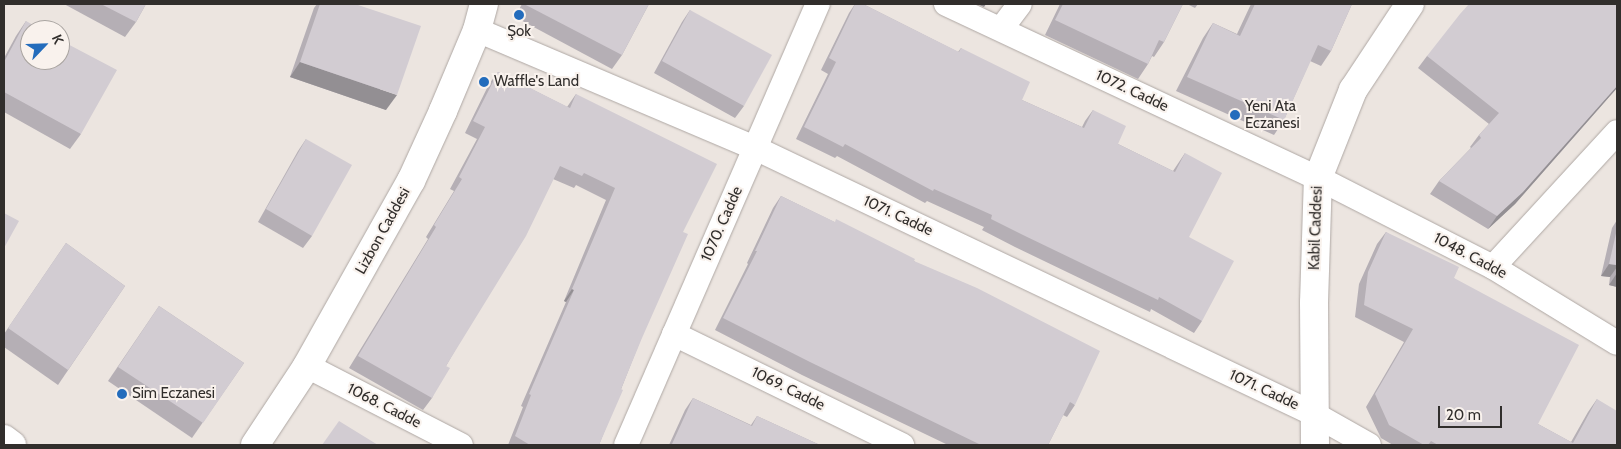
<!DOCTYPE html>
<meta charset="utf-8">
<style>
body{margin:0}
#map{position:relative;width:1621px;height:449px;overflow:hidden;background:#ece5e0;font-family:Cabin,sans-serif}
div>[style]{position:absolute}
.roads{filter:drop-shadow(0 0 1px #aea7a3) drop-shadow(0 0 1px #aea7a3)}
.minor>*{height:24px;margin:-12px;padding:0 12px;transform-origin:12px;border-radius:12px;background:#fff}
.secondary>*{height:28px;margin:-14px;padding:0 14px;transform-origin:14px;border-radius:14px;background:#fff}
.primary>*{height:28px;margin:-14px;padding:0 14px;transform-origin:14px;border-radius:14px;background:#fff}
.wall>*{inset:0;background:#b5afb5}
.shaded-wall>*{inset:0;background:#938f93}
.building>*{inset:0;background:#d2ccd2}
.dots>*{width:14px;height:14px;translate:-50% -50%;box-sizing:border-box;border:2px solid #f9f2ed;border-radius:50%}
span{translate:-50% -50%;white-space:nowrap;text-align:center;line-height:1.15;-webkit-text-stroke:4px #f9f2ed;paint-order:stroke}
.poi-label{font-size:15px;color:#312e2c}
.left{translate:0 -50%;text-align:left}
.street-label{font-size:15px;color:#312e2c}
.frame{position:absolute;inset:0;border:5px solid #312e2c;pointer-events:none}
.north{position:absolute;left:20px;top:20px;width:50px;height:50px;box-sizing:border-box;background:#f9f2ed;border:1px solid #a9a4a0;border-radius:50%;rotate:66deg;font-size:14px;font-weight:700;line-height:20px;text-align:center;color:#312e2c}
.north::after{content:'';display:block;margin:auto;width:18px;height:22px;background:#236cbc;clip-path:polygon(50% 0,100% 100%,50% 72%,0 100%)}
.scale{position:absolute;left:1438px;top:406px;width:64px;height:22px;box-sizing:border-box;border:2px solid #312e2c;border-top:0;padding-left:6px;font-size:15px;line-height:18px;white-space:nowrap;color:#312e2c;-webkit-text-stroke:4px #f9f2ed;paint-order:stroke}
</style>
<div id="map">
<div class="roads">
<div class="minor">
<i style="left:946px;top:4px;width:411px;rotate:25.1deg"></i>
<i style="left:1318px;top:178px;width:196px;rotate:27deg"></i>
<i style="left:1493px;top:267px;width:145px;rotate:31.5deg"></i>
<i style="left:1001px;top:29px;width:31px;rotate:-53deg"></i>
<i style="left:477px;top:30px;width:302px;rotate:23deg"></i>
<i style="left:755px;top:148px;width:619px;rotate:25.45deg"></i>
<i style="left:1314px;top:414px;width:63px;rotate:29.4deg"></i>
<i style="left:1493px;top:267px;width:183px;rotate:-47.4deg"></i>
<i style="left:674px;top:334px;width:254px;rotate:26deg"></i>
<i style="left:307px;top:366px;width:173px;rotate:27.2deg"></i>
<i style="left:626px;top:445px;width:481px;rotate:-66.5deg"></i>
</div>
<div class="secondary">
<i style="left:255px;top:445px;width:95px;rotate:-56.6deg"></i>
<i style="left:307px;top:366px;width:212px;rotate:-60.7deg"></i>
<i style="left:411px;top:181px;width:77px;rotate:-65.4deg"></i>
<i style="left:443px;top:111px;width:88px;rotate:-67.2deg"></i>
<i style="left:477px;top:30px;width:27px;rotate:-75deg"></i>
<i style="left:1315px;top:445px;width:142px;rotate:-90.4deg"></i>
<i style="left:1314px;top:303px;width:125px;rotate:-88.2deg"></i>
<i style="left:1318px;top:178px;width:95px;rotate:-68.3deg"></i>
<i style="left:1353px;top:90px;width:103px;rotate:-56.5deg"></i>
</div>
<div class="primary">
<i style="left:4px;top:439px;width:10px;rotate:37deg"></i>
</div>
</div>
<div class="wall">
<i style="clip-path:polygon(64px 4px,146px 4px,136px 22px,125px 37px)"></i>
<i style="clip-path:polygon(317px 4px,355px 4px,386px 110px,290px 77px,314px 8px)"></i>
<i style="clip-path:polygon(522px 4px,649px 4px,622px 55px,612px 69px,515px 17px)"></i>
<i style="clip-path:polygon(855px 4px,863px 4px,958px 52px,961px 48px,1022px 100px,1082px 127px,1085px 121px,1093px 110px,1118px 144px,1173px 171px,1185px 153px,1189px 237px,1202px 321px,1194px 333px,1151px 309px,1150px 312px,1015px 247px,982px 230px,984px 227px,927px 201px,925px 203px,837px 156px,835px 158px,796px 139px,828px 74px,821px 70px,849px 13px)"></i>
<i style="clip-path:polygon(1060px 4px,1183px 4px,1164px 42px,1154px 57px,1152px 56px,1148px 64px,1138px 79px,1045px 35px)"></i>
<i style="clip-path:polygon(1187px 4px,1198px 4px,1195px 8px)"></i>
<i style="clip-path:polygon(1251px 4px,1352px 4px,1331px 51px,1321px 66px,1310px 61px,1284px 120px,1274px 135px,1176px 91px,1203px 38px,1213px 23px,1237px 34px)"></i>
<i style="clip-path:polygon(1617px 4px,1617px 88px,1515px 204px,1488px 229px,1430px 194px,1439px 181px,1471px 148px,1470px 147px,1479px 135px,1489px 124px,1418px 68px,1427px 56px)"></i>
<i style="clip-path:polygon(690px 10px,744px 106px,735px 118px,654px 73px,682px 22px)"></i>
<i style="clip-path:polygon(26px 21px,81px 134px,70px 149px,4px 112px,4px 58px,16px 36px)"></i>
<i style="clip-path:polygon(498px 72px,567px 107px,576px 94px,683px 232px,599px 445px,508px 445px,523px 407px,521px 406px,566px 302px,564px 301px,606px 200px,576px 185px,574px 188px,553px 179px,446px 366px,432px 398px,423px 410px,349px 368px,428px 239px,426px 237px,454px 191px,450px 189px,477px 139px,465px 133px,489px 84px)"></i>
<i style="clip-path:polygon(306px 139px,312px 236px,303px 248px,258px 222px,298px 151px)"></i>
<i style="clip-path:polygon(781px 196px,914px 261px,1075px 405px,1067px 417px,1063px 415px,1048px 445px,948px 445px,802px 375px,715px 330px,748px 264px,747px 263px,773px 208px)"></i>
<i style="clip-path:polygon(1617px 220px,1617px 287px,1609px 285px,1610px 277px,1601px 276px,1612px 228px)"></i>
<i style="clip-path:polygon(1386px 232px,1454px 278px,1538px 424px,1571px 442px,1588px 412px,1597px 399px,1617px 445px,1393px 445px,1381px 438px,1366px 407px,1404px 342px,1355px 317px,1359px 284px,1377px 244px)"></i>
<i style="clip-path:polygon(66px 243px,125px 286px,58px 385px,4px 347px,4px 334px)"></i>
<i style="clip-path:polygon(159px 306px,244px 363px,192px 438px,108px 381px)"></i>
<i style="clip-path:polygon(693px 398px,751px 425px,757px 416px,820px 445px,669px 445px,685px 410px)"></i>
</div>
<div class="shaded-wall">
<i style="clip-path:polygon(977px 4px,986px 4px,984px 7px)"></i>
<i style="clip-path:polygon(300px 62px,397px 95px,386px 110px,290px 77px)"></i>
<i style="clip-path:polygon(1617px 86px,1617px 88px,1515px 204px,1488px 229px,1497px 216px)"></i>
<i style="clip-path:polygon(1609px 264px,1617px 265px,1617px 267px,1610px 277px,1601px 276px)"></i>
<i style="clip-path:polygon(1617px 273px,1617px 287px,1609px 285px)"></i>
<i style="clip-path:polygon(572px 289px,574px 290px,566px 302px,564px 301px)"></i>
</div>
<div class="building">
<i style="clip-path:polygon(101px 4px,146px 4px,136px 22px)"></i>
<i style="clip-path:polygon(320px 4px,355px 4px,421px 26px,397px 95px,300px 62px)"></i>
<i style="clip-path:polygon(524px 4px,649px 4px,622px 55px)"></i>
<i style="clip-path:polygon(855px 4px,863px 4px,959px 52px,961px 48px,1030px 82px,1022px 100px,1084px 128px,1093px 110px,1126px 126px,1118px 144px,1175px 172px,1185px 153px,1222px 173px,1189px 237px,1234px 261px,1202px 321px,1159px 297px,1158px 300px,1023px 235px,991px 219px,992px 215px,934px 189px,933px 191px,845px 144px,843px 147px,804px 127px,836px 62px,829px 58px)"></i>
<i style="clip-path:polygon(1063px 4px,1183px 4px,1164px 42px,1159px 40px,1148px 64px,1055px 20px)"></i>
<i style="clip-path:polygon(1255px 4px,1352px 4px,1331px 51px,1318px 45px,1284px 120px,1187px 77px,1213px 23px,1240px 36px)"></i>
<i style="clip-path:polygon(1469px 4px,1617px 4px,1617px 86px,1523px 192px,1497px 216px,1439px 181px,1481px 138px,1479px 135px,1499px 113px,1427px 56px,1460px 14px)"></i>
<i style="clip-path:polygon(690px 10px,772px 55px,744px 106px,662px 61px)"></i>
<i style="clip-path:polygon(26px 21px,42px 30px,30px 30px,30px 60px,60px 60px,60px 40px,117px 70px,81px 134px,4px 92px,4px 62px)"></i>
<i style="clip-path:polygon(498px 72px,570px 108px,576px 94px,717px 164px,683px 232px,688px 234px,642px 338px,621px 389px,623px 390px,599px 445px,530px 445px,515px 436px,531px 395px,529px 394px,574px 290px,572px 289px,615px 188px,584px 173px,582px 176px,560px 166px,526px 236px,446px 366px,450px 368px,432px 398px,358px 356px,436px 227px,434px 225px,462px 179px,459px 177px,485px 127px,473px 121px)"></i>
<i style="clip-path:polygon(306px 139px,352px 165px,312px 236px,266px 209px)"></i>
<i style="clip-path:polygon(781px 196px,835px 222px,836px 219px,915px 259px,914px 261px,977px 288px,1100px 351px,1075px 405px,1070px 402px,1048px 445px,981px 445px,810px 362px,723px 318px,757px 251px,755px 251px)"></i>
<i style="clip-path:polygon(4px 213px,19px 221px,4px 248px)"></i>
<i style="clip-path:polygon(1617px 229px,1617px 265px,1609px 264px)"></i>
<i style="clip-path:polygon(1386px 232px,1459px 267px,1454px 278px,1579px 345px,1538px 424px,1573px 443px,1597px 399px,1617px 411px,1617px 445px,1438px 445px,1431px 441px,1428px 445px,1424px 445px,1389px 425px,1375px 394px,1413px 329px,1364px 305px,1368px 272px)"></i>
<i style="clip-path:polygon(66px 243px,125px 286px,68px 370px,8px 328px)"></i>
<i style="clip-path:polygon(159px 306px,244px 363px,203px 423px,118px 367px)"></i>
<i style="clip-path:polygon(693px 398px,752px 426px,757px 416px,820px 445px,675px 445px,672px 444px)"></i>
<i style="clip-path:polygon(339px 421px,378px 445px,322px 445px)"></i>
</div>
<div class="dots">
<i style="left:519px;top:15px;background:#236cbc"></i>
<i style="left:484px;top:82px;background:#236cbc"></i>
<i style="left:1235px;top:115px;background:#236cbc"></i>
<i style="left:122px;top:394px;background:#236cbc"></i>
</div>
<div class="poi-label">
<span style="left:519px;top:32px">Şok</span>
<span class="left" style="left:494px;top:82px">Waffle's Land</span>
<span class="left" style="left:1245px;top:115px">Yeni Ata<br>Eczanesi</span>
<span class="left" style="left:132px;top:394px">Sim Eczanesi</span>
</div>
<div class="street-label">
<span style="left:1132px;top:91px;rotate:25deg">1072. Cadde</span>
<span style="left:898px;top:216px;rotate:25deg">1071. Cadde</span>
<span style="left:722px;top:224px;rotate:-66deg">1070. Cadde</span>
<span style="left:1316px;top:228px;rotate:-88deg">Kabil Caddesi</span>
<span style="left:383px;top:231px;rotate:-61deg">Lizbon Caddesi</span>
<span style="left:1470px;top:256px;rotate:28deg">1048. Cadde</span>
<span style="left:788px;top:389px;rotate:26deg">1069. Cadde</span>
<span style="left:1264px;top:390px;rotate:25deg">1071. Cadde</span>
<span style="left:384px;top:406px;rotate:27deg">1068. Cadde</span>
</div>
<div class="frame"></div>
<div class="north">K</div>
<div class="scale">20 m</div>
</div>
